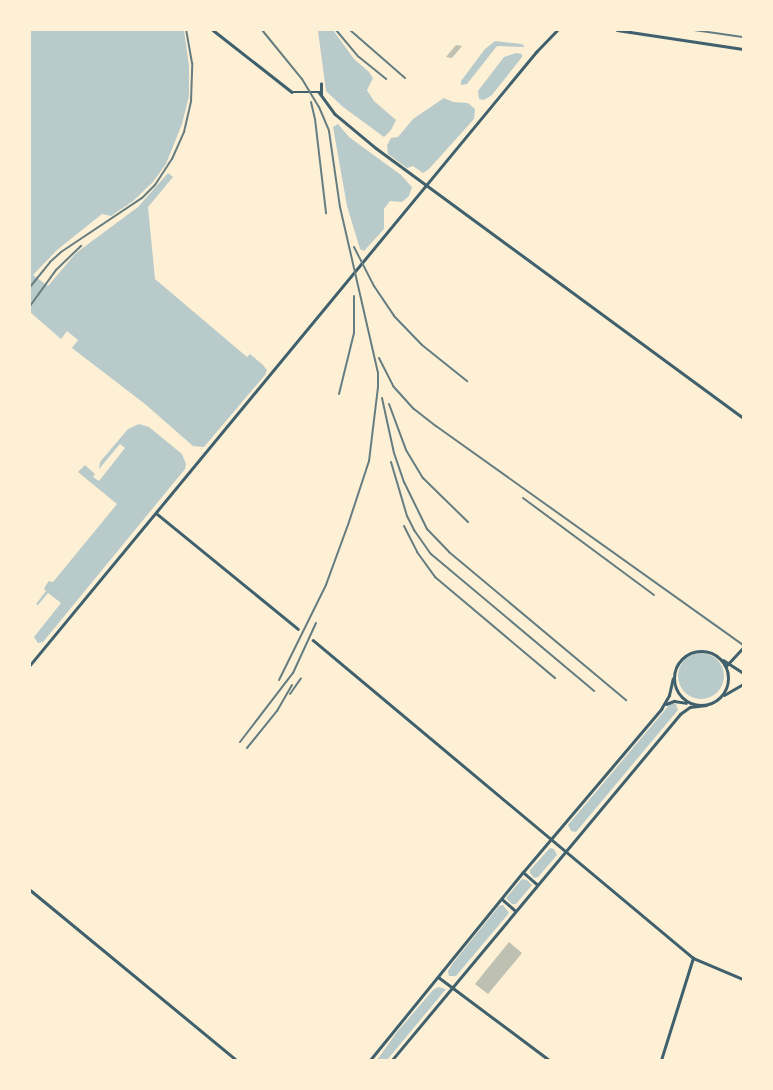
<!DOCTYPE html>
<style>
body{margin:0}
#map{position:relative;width:773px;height:1090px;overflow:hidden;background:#fdf0d5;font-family:Rubik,sans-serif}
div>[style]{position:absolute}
.green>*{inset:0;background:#b9caca}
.round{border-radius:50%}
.building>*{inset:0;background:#bec0b2}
.minor>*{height:2.5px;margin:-1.25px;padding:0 1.25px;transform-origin:1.25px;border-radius:1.25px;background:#3f606c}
.tertiary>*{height:3px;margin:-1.5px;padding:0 1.5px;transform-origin:1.5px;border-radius:1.5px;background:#3f606c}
.tertiary>.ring{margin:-1.5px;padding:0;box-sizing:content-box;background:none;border:3px solid #3f606c;border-radius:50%}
.rail>*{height:2px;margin:-1px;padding:0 1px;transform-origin:1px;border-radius:1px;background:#657d81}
span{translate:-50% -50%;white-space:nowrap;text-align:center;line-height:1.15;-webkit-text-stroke:4px #fdf0d5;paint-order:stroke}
.frame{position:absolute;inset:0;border:31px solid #fdf0d5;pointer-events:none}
</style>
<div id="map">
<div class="green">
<i style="clip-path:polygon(30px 30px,184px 30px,189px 66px,189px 96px,182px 124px,166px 164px,153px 182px,133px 201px,111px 216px,102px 214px,57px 250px,33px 275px,48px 286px,76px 253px,138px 207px,168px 173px,173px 177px,148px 207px,155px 279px,247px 357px,250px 354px,263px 365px,267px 370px,265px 375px,204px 447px,193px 446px,145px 404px,72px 348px,78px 340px,67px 331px,61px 339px,30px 312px)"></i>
<i style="clip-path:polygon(333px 30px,354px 59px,369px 72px,373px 78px,367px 90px,374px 101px,396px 120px,391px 130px,384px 137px,343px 107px,326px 91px,318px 31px)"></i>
<i style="clip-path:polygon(495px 41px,522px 44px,525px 47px,497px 46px,467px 84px,461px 85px,461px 81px,485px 49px)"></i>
<i style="clip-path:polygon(516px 53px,522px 54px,522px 57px,492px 95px,484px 100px,479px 99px,478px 91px,504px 57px)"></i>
<i style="clip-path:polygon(444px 98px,453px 102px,468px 103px,475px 109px,474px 119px,429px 169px,423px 173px,413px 166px,407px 168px,388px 154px,387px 145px,391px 138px,398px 137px,413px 119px)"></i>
<i style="clip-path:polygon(338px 124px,349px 137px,401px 175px,412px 187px,409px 196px,402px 202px,390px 201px,384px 209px,384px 229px,364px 251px,360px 249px,347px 206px,333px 127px)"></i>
<i style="clip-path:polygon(139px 424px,149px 427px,182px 454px,186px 464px,185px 469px,43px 642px,38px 643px,34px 637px,61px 603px,48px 593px,38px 605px,36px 604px,46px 591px,44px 589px,46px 585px,49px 581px,53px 582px,117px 504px,78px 472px,85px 465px,95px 474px,93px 477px,99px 481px,125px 448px,120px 444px,99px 469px,100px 462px,128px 429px)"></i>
<i class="round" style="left:678px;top:653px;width:46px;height:46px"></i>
<i style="clip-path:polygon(670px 704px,676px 704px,678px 710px,576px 832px,571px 831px,568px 825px)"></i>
<i style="clip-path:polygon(550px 848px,554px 849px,557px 855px,538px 877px,534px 878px,530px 873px,530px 870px)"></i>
<i style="clip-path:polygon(522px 879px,527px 880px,532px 885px,516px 904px,512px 904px,506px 898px)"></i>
<i style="clip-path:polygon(503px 905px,509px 913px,456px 976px,449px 976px,448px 971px,453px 963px,499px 906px)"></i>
<i style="clip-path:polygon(438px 987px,446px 989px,387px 1060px,377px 1060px,397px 1032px,433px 990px)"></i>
</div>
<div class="building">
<i style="clip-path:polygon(456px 45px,462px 46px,452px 58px,446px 57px)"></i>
<i style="clip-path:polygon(509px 942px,522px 953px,488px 994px,475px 984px)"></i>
</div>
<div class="minor">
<i style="left:213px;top:30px;width:100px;rotate:38.1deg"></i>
<i style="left:292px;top:92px;width:27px"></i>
<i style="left:319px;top:92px;width:27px;rotate:54deg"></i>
<i style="left:335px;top:114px;width:53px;rotate:39.7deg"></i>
<i style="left:376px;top:148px;width:456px;rotate:36.3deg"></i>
<i style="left:617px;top:30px;width:127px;rotate:8.6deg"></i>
<i style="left:321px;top:94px;width:10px;rotate:-90deg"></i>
<i style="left:156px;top:513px;width:183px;rotate:39.2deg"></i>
<i style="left:313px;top:640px;width:496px;rotate:39.9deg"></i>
<i style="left:693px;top:958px;width:54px;rotate:22.8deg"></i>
<i style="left:30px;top:665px;width:795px;rotate:-50.46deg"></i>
<i style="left:536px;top:52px;width:30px;rotate:-46deg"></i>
<i style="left:726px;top:666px;width:25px;rotate:-47deg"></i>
<i style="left:523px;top:872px;width:18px;rotate:41deg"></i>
<i style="left:502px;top:899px;width:18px;rotate:41deg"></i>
<i style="left:392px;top:1060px;width:450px;rotate:-50.2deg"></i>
<i style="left:680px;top:714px;width:12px;rotate:-35deg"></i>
<i style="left:690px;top:707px;width:16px;rotate:-7deg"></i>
<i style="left:661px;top:1060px;width:107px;rotate:-72.6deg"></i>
</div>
<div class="tertiary">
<i class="ring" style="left:674px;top:651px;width:51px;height:51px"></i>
<i style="left:723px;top:660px;width:24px;rotate:33deg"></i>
<i style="left:724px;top:695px;width:22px;rotate:-30deg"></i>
<i style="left:666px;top:704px;width:9px;rotate:-21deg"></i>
<i style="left:674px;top:701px;width:12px;rotate:9deg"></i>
<i style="left:30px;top:890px;width:267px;rotate:39.5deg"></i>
<i style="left:438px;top:977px;width:139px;rotate:36.8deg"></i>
<i style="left:370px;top:1060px;width:242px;rotate:-50.9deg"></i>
<i style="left:523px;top:872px;width:214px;rotate:-49.7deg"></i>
<i style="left:661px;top:709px;width:16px;rotate:-60deg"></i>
<i style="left:669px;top:695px;width:17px;rotate:-77deg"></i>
</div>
<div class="rail">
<i style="left:262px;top:30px;width:63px;rotate:50.8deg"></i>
<i style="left:302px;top:79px;width:33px;rotate:59deg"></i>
<i style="left:319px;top:107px;width:26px;rotate:67deg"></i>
<i style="left:329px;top:131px;width:77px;rotate:81.8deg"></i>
<i style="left:340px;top:207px;width:170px;rotate:77.1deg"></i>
<i style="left:378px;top:373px;width:14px;rotate:90deg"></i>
<i style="left:378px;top:387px;width:75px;rotate:96.9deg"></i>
<i style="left:369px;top:461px;width:64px;rotate:108.2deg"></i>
<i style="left:349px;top:522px;width:67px;rotate:110.1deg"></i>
<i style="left:326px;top:585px;width:106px;rotate:116.3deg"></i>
<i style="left:336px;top:30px;width:35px;rotate:50deg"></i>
<i style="left:359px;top:57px;width:35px;rotate:39deg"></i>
<i style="left:350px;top:30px;width:73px;rotate:41.1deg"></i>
<i style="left:694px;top:30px;width:49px;rotate:8.1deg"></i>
<i style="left:311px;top:102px;width:17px;rotate:77deg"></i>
<i style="left:315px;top:119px;width:95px;rotate:83.3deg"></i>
<i style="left:354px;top:247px;width:44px;rotate:62.9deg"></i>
<i style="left:374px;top:286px;width:36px;rotate:56deg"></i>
<i style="left:394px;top:316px;width:40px;rotate:46deg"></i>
<i style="left:422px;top:345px;width:58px;rotate:38.7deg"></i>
<i style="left:30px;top:287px;width:32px;rotate:-51deg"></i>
<i style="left:50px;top:262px;width:15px;rotate:-42deg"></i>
<i style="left:61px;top:252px;width:97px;rotate:-33.7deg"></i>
<i style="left:142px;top:198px;width:18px;rotate:-45deg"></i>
<i style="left:155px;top:185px;width:31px;rotate:-57deg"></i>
<i style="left:172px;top:159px;width:30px;rotate:-66deg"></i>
<i style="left:184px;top:132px;width:32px;rotate:-77deg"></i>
<i style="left:191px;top:101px;width:38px;rotate:-88deg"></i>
<i style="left:192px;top:63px;width:34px;rotate:-100deg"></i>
<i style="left:30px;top:306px;width:44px;rotate:-54.2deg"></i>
<i style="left:56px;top:270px;width:35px;rotate:-44deg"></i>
<i style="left:379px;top:358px;width:31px;rotate:63deg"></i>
<i style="left:393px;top:386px;width:31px;rotate:48deg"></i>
<i style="left:414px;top:409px;width:28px;rotate:38deg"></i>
<i style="left:436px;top:426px;width:377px;rotate:35.5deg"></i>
<i style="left:339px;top:394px;width:63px;rotate:-76.2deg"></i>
<i style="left:354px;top:333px;width:37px;rotate:-90deg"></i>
<i style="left:382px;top:398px;width:56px;rotate:77.7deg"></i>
<i style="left:394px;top:453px;width:31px;rotate:71deg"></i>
<i style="left:404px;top:482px;width:52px;rotate:63.9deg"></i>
<i style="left:427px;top:529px;width:32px;rotate:46deg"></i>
<i style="left:449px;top:552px;width:231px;rotate:39.9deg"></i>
<i style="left:389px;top:404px;width:49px;rotate:69.7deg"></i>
<i style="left:406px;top:450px;width:33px;rotate:59deg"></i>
<i style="left:423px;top:478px;width:63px;rotate:44.4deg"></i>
<i style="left:391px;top:462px;width:56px;rotate:73.5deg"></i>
<i style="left:407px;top:516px;width:16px;rotate:63deg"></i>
<i style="left:414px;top:530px;width:29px;rotate:55deg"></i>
<i style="left:431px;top:554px;width:213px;rotate:40deg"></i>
<i style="left:523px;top:498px;width:163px;rotate:36.5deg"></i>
<i style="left:404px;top:526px;width:29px;rotate:63deg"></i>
<i style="left:417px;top:552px;width:31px;rotate:54deg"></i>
<i style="left:435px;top:577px;width:157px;rotate:40.1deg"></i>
<i style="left:290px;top:694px;width:19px;rotate:-55deg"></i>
<i style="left:240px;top:742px;width:87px;rotate:-52.5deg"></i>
<i style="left:293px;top:673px;width:55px;rotate:-65.3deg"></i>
<i style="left:247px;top:748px;width:48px;rotate:-51deg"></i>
<i style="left:277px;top:711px;width:30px;rotate:-60deg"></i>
</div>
<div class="frame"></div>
</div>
